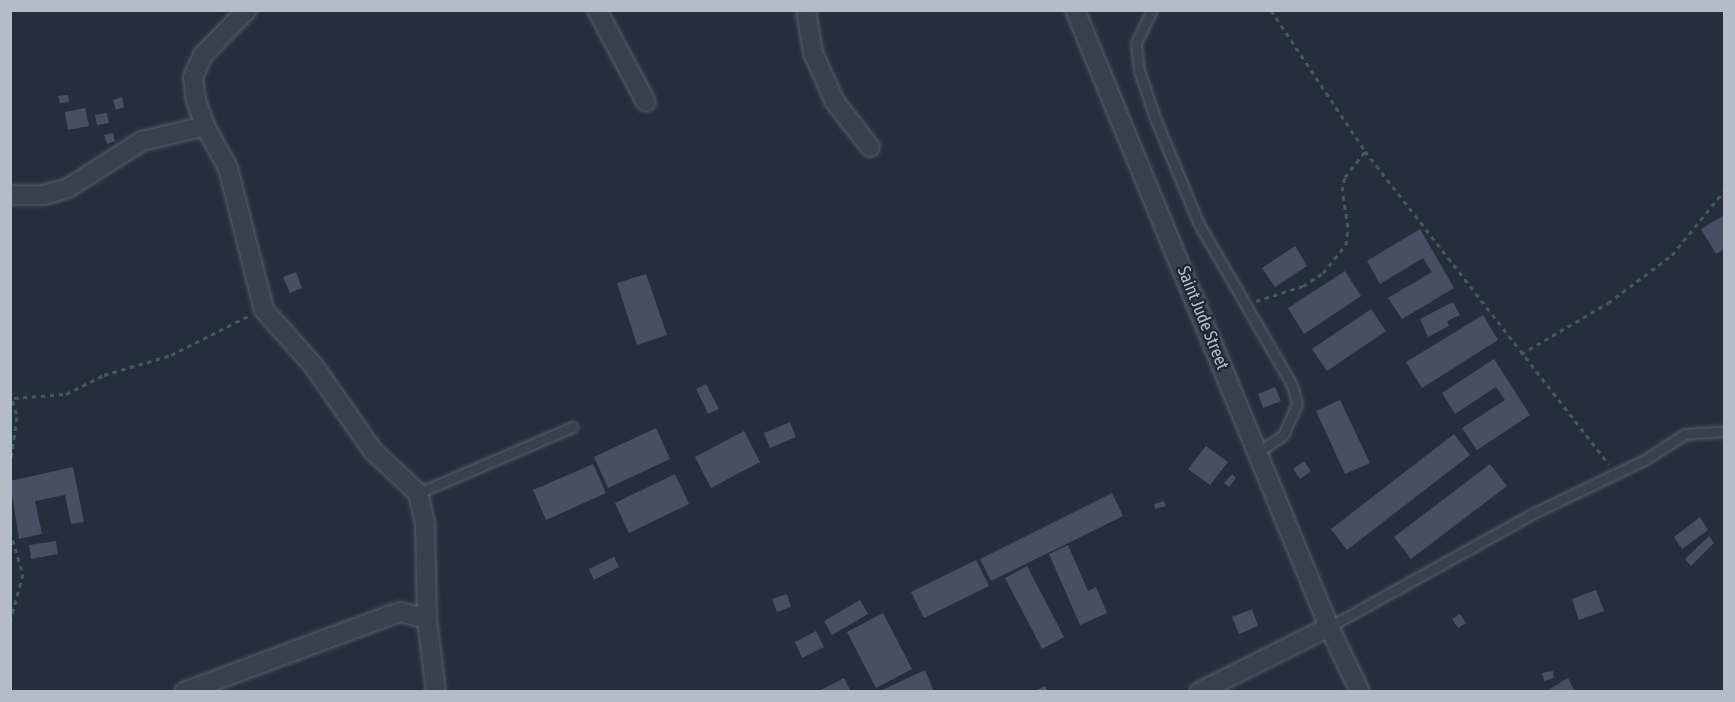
<!DOCTYPE html>
<style>
body{margin:0}
#map{position:relative;width:1735px;height:702px;overflow:hidden;background:#242f3e;font-family:"Asap Condensed",sans-serif}
div>[style]{position:absolute}
.building>*{inset:0;background:#455162}
.path>*{height:3px;margin-top:-1.5px;transform-origin:0;background:repeating-linear-gradient(90deg,#44595c 0 4.5px,transparent 0 9px)}
.roads{filter:drop-shadow(0 0 2px #565f6c) drop-shadow(0 0 2px #565f6c)}
.service>*{height:9px;margin:-4.5px;padding:0 4.5px;transform-origin:4.5px;border-radius:4.5px;background:#38414e}
.minor>*{height:18px;margin:-9px;padding:0 9px;transform-origin:9px;border-radius:9px;background:#38414e}
span{translate:-50% -50%;white-space:nowrap;text-align:center;line-height:1.15;-webkit-text-stroke:4.5px #1d2633;paint-order:stroke}
.street-label{font-size:18px;color:#b4bcc9}
.frame{position:absolute;inset:0;border:12px solid #b4bcc9;pointer-events:none}
</style>
<div id="map">
<div class="building">
<i style="clip-path:polygon(68px 95px,69px 102px,60px 103px,58px 96px)"></i>
<i style="clip-path:polygon(122px 97px,124px 107px,116px 110px,113px 100px)"></i>
<i style="clip-path:polygon(85px 108px,89px 126px,68px 130px,65px 112px)"></i>
<i style="clip-path:polygon(107px 113px,109px 123px,97px 125px,95px 115px)"></i>
<i style="clip-path:polygon(113px 133px,115px 141px,107px 144px,104px 135px)"></i>
<i style="clip-path:polygon(1724px 215px,1724px 249px,1716px 254px,1701px 229px)"></i>
<i style="clip-path:polygon(1420px 229px,1454px 288px,1402px 319px,1388px 298px,1432px 272px,1423px 258px,1380px 284px,1367px 261px)"></i>
<i style="clip-path:polygon(1295px 246px,1307px 266px,1275px 287px,1262px 268px)"></i>
<i style="clip-path:polygon(1345px 271px,1361px 296px,1304px 334px,1288px 308px)"></i>
<i style="clip-path:polygon(296px 272px,302px 288px,290px 293px,283px 277px)"></i>
<i style="clip-path:polygon(646px 274px,667px 335px,637px 345px,617px 283px)"></i>
<i style="clip-path:polygon(1453px 302px,1460px 315px,1447px 321px,1449px 326px,1428px 337px,1420px 319px)"></i>
<i style="clip-path:polygon(1371px 309px,1386px 331px,1327px 371px,1312px 349px)"></i>
<i style="clip-path:polygon(1483px 315px,1498px 340px,1422px 388px,1406px 362px)"></i>
<i style="clip-path:polygon(1494px 359px,1530px 415px,1477px 450px,1462px 428px,1505px 400px,1496px 387px,1455px 414px,1442px 393px)"></i>
<i style="clip-path:polygon(706px 384px,719px 409px,708px 414px,696px 389px)"></i>
<i style="clip-path:polygon(1275px 387px,1281px 401px,1263px 408px,1258px 394px)"></i>
<i style="clip-path:polygon(1340px 400px,1370px 463px,1345px 474px,1316px 411px)"></i>
<i style="clip-path:polygon(790px 422px,796px 437px,770px 448px,764px 433px)"></i>
<i style="clip-path:polygon(656px 428px,670px 459px,608px 488px,594px 457px)"></i>
<i style="clip-path:polygon(744px 431px,760px 462px,711px 488px,695px 457px)"></i>
<i style="clip-path:polygon(1454px 434px,1470px 455px,1347px 550px,1331px 529px)"></i>
<i style="clip-path:polygon(1206px 446px,1228px 462px,1210px 485px,1188px 469px)"></i>
<i style="clip-path:polygon(1304px 461px,1311px 471px,1300px 479px,1293px 469px)"></i>
<i style="clip-path:polygon(593px 464px,606px 493px,546px 520px,533px 490px)"></i>
<i style="clip-path:polygon(1490px 464px,1507px 486px,1411px 559px,1394px 537px)"></i>
<i style="clip-path:polygon(73px 467px,84px 522px,71px 524px,65px 495px,35px 501px,42px 534px,19px 539px,10px 481px)"></i>
<i style="clip-path:polygon(675px 474px,689px 504px,629px 533px,615px 503px)"></i>
<i style="clip-path:polygon(1232px 474px,1236px 478px,1229px 487px,1224px 483px)"></i>
<i style="clip-path:polygon(1112px 493px,1123px 516px,991px 581px,980px 559px)"></i>
<i style="clip-path:polygon(1164px 501px,1166px 506px,1155px 509px,1154px 504px)"></i>
<i style="clip-path:polygon(1700px 517px,1708px 530px,1682px 549px,1674px 537px)"></i>
<i style="clip-path:polygon(1709px 536px,1714px 543px,1691px 566px,1685px 559px)"></i>
<i style="clip-path:polygon(56px 541px,58px 554px,31px 559px,29px 545px)"></i>
<i style="clip-path:polygon(1068px 545px,1088px 591px,1096px 587px,1107px 613px,1080px 625px,1049px 554px)"></i>
<i style="clip-path:polygon(614px 557px,619px 567px,594px 580px,589px 569px)"></i>
<i style="clip-path:polygon(976px 560px,989px 586px,924px 618px,911px 592px)"></i>
<i style="clip-path:polygon(1027px 566px,1064px 637px,1042px 649px,1005px 578px)"></i>
<i style="clip-path:polygon(1596px 590px,1604px 611px,1579px 620px,1572px 599px)"></i>
<i style="clip-path:polygon(787px 594px,791px 607px,777px 612px,772px 599px)"></i>
<i style="clip-path:polygon(860px 600px,868px 614px,832px 635px,824px 621px)"></i>
<i style="clip-path:polygon(1252px 609px,1258px 626px,1239px 634px,1232px 617px)"></i>
<i style="clip-path:polygon(883px 613px,912px 669px,876px 688px,847px 632px)"></i>
<i style="clip-path:polygon(1460px 614px,1466px 623px,1458px 628px,1452px 619px)"></i>
<i style="clip-path:polygon(816px 631px,824px 647px,802px 658px,795px 642px)"></i>
<i style="clip-path:polygon(925px 670px,934px 692px,878px 692px)"></i>
<i style="clip-path:polygon(1553px 671px,1554px 678px,1544px 681px,1542px 673px)"></i>
<i style="clip-path:polygon(844px 678px,851px 692px,817px 692px)"></i>
<i style="clip-path:polygon(1568px 678px,1575px 692px,1545px 692px)"></i>
<i style="clip-path:polygon(1045px 686px,1048px 692px,1033px 692px)"></i>
</div>
<div class="path">
<i style="left:1271px;top:10px;width:169px;rotate:56.3deg"></i>
<i style="left:1365px;top:151px;width:397px;rotate:52.1deg"></i>
<i style="left:1256px;top:301px;width:49px;rotate:-17.7deg"></i>
<i style="left:1303px;top:286px;width:24px;rotate:-33deg"></i>
<i style="left:1323px;top:273px;width:36px;rotate:-51deg"></i>
<i style="left:1346px;top:245px;width:18px;rotate:-84deg"></i>
<i style="left:1348px;top:227px;width:36px;rotate:-99deg"></i>
<i style="left:1342px;top:191px;width:14px;rotate:-78deg"></i>
<i style="left:1345px;top:177px;width:33px;rotate:-52deg"></i>
<i style="left:1521px;top:354px;width:101px;rotate:-30.4deg"></i>
<i style="left:1608px;top:303px;width:80px;rotate:-36.9deg"></i>
<i style="left:1672px;top:255px;width:82px;rotate:-50.9deg"></i>
<i style="left:10px;top:392px;width:26px;rotate:74deg"></i>
<i style="left:17px;top:417px;width:49px;rotate:98.3deg"></i>
<i style="left:14px;top:398px;width:52px;rotate:-4.4deg"></i>
<i style="left:66px;top:394px;width:42px;rotate:-26.6deg"></i>
<i style="left:104px;top:375px;width:70px;rotate:-16.6deg"></i>
<i style="left:171px;top:355px;width:86px;rotate:-26.9deg"></i>
<i style="left:10px;top:531px;width:45px;rotate:73.2deg"></i>
<i style="left:23px;top:574px;width:50px;rotate:105.2deg"></i>
</div>
<div class="roads">
<div class="service">
<i style="left:1152px;top:10px;width:37px;rotate:116deg"></i>
<i style="left:1136px;top:43px;width:27px;rotate:84deg"></i>
<i style="left:1139px;top:70px;width:51px;rotate:71.6deg"></i>
<i style="left:1155px;top:118px;width:115px;rotate:67.5deg"></i>
<i style="left:1199px;top:224px;width:186px;rotate:60deg"></i>
<i style="left:1292px;top:385px;width:20px;rotate:75deg"></i>
<i style="left:1297px;top:404px;width:34px;rotate:114deg"></i>
<i style="left:1283px;top:435px;width:29px;rotate:145deg"></i>
<i style="left:418px;top:493px;width:168px;rotate:-23.2deg"></i>
<i style="left:1329px;top:627px;width:235px;rotate:-29.1deg"></i>
<i style="left:1534px;top:513px;width:124px;rotate:-25.7deg"></i>
<i style="left:1646px;top:459px;width:46px;rotate:-32.7deg"></i>
<i style="left:1685px;top:434px;width:39px;rotate:-4deg"></i>
</div>
<div class="minor">
<i style="left:247px;top:10px;width:63px;rotate:134.4deg"></i>
<i style="left:203px;top:55px;width:24px;rotate:114deg"></i>
<i style="left:193px;top:77px;width:23px;rotate:83deg"></i>
<i style="left:196px;top:100px;width:28px;rotate:71deg"></i>
<i style="left:205px;top:126px;width:48px;rotate:61.3deg"></i>
<i style="left:228px;top:168px;width:146px;rotate:75.8deg"></i>
<i style="left:264px;top:310px;width:74px;rotate:48.3deg"></i>
<i style="left:313px;top:365px;width:106px;rotate:55deg"></i>
<i style="left:374px;top:452px;width:60px;rotate:43deg"></i>
<i style="left:418px;top:493px;width:31px;rotate:77deg"></i>
<i style="left:425px;top:523px;width:96px;rotate:88.8deg"></i>
<i style="left:427px;top:619px;width:74px;rotate:83deg"></i>
<i style="left:597px;top:10px;width:104px;rotate:62deg"></i>
<i style="left:806px;top:10px;width:44px;rotate:80.8deg"></i>
<i style="left:813px;top:53px;width:54px;rotate:65.8deg"></i>
<i style="left:835px;top:102px;width:57px;rotate:52.1deg"></i>
<i style="left:1075px;top:10px;width:667px;rotate:67.62deg"></i>
<i style="left:1329px;top:627px;width:72px;rotate:64.5deg"></i>
<i style="left:10px;top:195px;width:34px"></i>
<i style="left:44px;top:195px;width:25px;rotate:-16deg"></i>
<i style="left:68px;top:188px;width:88px;rotate:-32.4deg"></i>
<i style="left:142px;top:141px;width:65px;rotate:-13.4deg"></i>
<i style="left:184px;top:692px;width:218px;rotate:-20.4deg"></i>
<i style="left:388px;top:616px;width:14px;rotate:-17deg"></i>
<i style="left:401px;top:612px;width:27px;rotate:15deg"></i>
<i style="left:1199px;top:692px;width:145px;rotate:-26.6deg"></i>
</div>
</div>
<div class="street-label">
<span style="left:1203px;top:318px;rotate:68deg">Saint Jude Street</span>
</div>
<div class="frame"></div>
</div>
